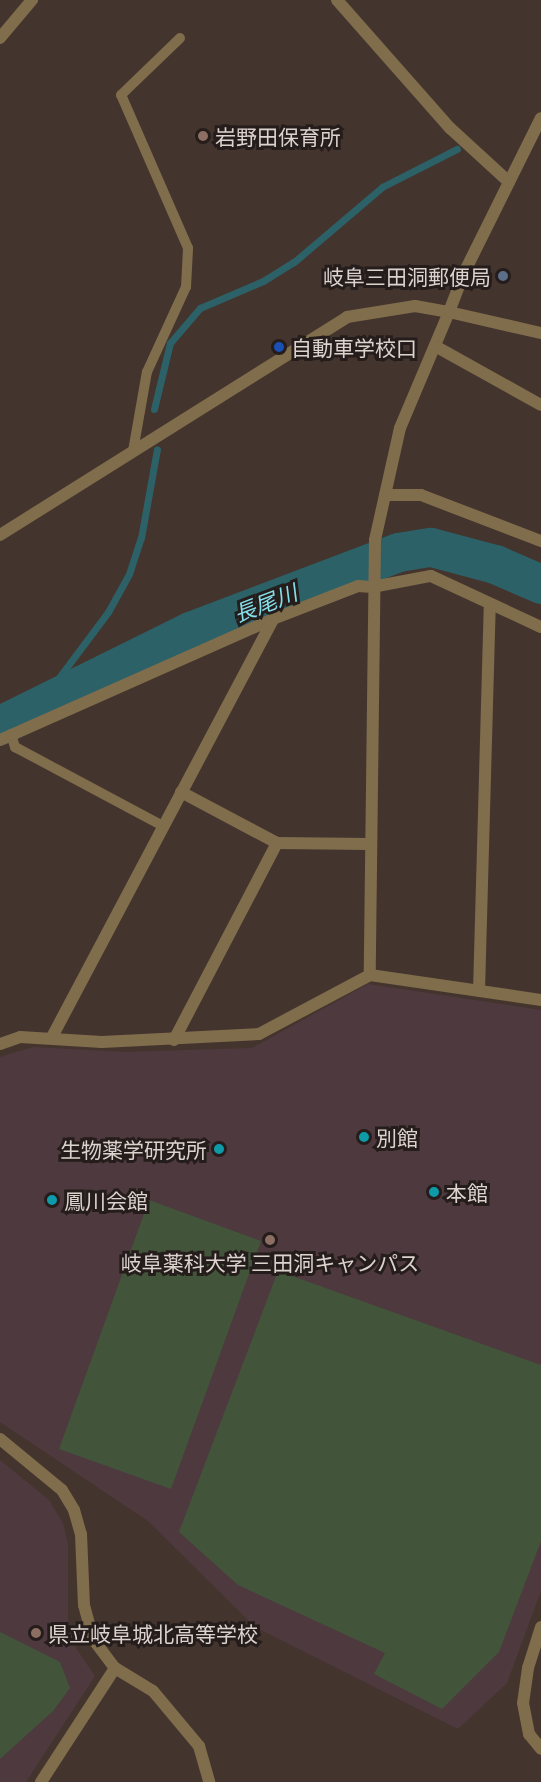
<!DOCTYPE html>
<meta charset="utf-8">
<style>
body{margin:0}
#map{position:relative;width:541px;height:1782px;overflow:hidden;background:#44342e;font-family:Georgia,"Noto Sans JP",serif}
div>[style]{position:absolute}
.education>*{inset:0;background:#4e393e}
.green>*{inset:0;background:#42553a}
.stream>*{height:7px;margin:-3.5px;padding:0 3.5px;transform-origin:3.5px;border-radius:3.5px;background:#2c6168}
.river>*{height:39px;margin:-19.5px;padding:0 19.5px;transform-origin:19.5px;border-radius:19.5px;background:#2c6168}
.service>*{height:10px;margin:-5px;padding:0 5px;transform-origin:5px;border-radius:5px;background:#806d4c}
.minor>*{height:12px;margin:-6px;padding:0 6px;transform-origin:6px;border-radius:6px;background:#806d4c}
.tertiary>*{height:12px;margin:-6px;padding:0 6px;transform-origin:6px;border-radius:6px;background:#806d4c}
.dots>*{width:16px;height:16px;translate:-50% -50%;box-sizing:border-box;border:3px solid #251d1b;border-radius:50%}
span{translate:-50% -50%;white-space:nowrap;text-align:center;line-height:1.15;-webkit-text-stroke:6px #251d1b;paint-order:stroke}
.poi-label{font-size:21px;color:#dcd2ce}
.left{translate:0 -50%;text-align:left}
.right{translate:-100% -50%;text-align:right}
.water-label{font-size:22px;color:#85dfeb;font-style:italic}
</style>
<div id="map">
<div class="education">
<i style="clip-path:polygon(368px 984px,541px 1010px,541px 1591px,507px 1683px,458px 1729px,255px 1627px,148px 1521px,0 1422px,0 1057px,33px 1047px,124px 1052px,252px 1048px)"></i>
<i style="clip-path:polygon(0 1460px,49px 1500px,63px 1523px,68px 1544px,68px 1619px,76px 1648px,95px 1676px,26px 1782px,0 1782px)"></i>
</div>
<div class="green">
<i style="clip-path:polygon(149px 1200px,261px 1241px,171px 1489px,59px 1449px)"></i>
<i style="clip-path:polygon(278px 1271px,541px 1365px,541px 1541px,499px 1652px,442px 1709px,374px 1674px,385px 1653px,238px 1585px,179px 1532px)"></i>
<i style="clip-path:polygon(0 1632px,60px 1662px,70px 1688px,53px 1711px,0 1759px)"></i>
</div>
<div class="stream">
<i style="left:154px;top:409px;width:68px;rotate:-76.4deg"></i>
<i style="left:170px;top:343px;width:46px;rotate:-49.4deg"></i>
<i style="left:200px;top:308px;width:69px;rotate:-23.2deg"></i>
<i style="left:263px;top:281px;width:36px;rotate:-32deg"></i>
<i style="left:294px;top:262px;width:116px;rotate:-40.4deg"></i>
<i style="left:382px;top:187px;width:84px;rotate:-26.9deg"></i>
<i style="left:34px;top:711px;width:124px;rotate:-53.2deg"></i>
<i style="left:108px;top:612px;width:43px;rotate:-61.1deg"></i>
<i style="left:129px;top:574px;width:38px;rotate:-72deg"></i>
<i style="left:141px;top:538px;width:90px;rotate:-79.8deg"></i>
</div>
<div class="river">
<i style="left:0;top:725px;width:212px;rotate:-26.3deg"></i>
<i style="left:190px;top:631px;width:222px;rotate:-20.8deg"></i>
<i style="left:398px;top:552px;width:33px;rotate:-9deg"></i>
<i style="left:431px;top:547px;width:66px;rotate:14.9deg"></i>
<i style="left:495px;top:564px;width:50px;rotate:23.5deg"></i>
</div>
<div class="service">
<i style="left:133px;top:451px;width:80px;rotate:-80deg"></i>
<i style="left:147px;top:372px;width:94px;rotate:-65.4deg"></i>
<i style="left:186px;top:287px;width:39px;rotate:-87deg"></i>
<i style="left:188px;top:248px;width:167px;rotate:-113.6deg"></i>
<i style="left:121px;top:95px;width:82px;rotate:-44deg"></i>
<i style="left:11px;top:734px;width:14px;rotate:73deg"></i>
<i style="left:15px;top:747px;width:168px;rotate:28.1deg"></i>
</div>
<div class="minor">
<i style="left:337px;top:0;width:171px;rotate:48.6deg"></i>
<i style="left:450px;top:128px;width:80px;rotate:42.5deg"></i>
<i style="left:0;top:38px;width:50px;rotate:-49.9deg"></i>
<i style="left:449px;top:312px;width:126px;rotate:112.9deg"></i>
<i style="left:400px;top:428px;width:115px;rotate:102.6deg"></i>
<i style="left:375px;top:540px;width:435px;rotate:90.7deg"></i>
<i style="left:370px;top:975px;width:173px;rotate:8.3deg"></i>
<i style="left:435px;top:346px;width:121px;rotate:29.1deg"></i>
<i style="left:385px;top:495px;width:36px"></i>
<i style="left:421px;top:495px;width:129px;rotate:21deg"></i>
<i style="left:0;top:740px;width:299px;rotate:-23.9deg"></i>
<i style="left:273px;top:619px;width:91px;rotate:-21.2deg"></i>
<i style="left:358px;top:586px;width:14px;rotate:4deg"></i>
<i style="left:372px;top:587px;width:60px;rotate:-10.6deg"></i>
<i style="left:431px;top:576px;width:121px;rotate:24.9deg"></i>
<i style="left:181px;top:792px;width:109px;rotate:28deg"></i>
<i style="left:277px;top:843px;width:92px;rotate:0.6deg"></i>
<i style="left:479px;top:991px;width:386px;rotate:-88.4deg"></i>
<i style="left:52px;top:1037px;width:473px;rotate:-62.1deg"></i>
<i style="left:174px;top:1040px;width:222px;rotate:-62.4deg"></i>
<i style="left:0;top:1044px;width:21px;rotate:-19deg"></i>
<i style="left:20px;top:1037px;width:82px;rotate:3.5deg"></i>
<i style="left:102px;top:1042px;width:157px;rotate:-2.9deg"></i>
<i style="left:259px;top:1034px;width:126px;rotate:-28deg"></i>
<i style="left:0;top:1439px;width:80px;rotate:39.4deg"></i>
<i style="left:62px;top:1490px;width:23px;rotate:59deg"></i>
<i style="left:74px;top:1510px;width:25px;rotate:74deg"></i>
<i style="left:81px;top:1534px;width:71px;rotate:87.6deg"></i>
<i style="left:84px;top:1605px;width:35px;rotate:75deg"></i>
<i style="left:93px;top:1639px;width:36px;rotate:53deg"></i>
<i style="left:115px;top:1668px;width:44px;rotate:31.2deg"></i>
<i style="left:153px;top:1691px;width:72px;rotate:50.1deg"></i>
<i style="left:199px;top:1746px;width:37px;rotate:74deg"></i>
<i style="left:41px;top:1782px;width:136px;rotate:-57deg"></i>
</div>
<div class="tertiary">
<i style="left:449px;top:312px;width:94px;rotate:12.9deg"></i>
<i style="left:0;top:535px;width:410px;rotate:-32.1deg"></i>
<i style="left:347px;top:317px;width:69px;rotate:-9.2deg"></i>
<i style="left:415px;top:306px;width:35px;rotate:10deg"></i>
<i style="left:449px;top:312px;width:40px;rotate:-69deg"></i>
<i style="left:463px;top:275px;width:175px;rotate:-63.6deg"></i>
<i style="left:541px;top:1627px;width:43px;rotate:107.6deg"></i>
<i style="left:528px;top:1668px;width:35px;rotate:98deg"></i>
<i style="left:523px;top:1703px;width:32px;rotate:79deg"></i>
<i style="left:529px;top:1734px;width:19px;rotate:51deg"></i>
</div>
<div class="dots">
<i style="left:203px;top:136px;background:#8d6e63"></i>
<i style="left:503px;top:276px;background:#5c6f8a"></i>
<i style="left:279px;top:347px;background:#1a4fb4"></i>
<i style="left:364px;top:1137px;background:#0f9aa8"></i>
<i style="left:219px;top:1149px;background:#0f9aa8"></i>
<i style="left:434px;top:1192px;background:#0f9aa8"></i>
<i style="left:52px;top:1200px;background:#0f9aa8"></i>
<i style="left:270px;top:1240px;background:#8d6e63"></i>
<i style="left:36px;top:1633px;background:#8d6e63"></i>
</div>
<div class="poi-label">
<span class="left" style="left:215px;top:136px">岩野田保育所</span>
<span class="right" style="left:491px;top:276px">岐阜三田洞郵便局</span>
<span class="left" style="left:291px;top:347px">自動車学校口</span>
<span class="left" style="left:376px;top:1137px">別館</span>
<span class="right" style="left:207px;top:1149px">生物薬学研究所</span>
<span class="left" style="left:446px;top:1192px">本館</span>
<span class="left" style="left:64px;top:1200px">鳳川会館</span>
<span style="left:270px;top:1262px">岐阜薬科大学 三田洞キャンパス</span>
<span class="left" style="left:48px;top:1633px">県立岐阜城北高等学校</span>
</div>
<div class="water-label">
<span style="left:265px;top:602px;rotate:-21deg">長尾川</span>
</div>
</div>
